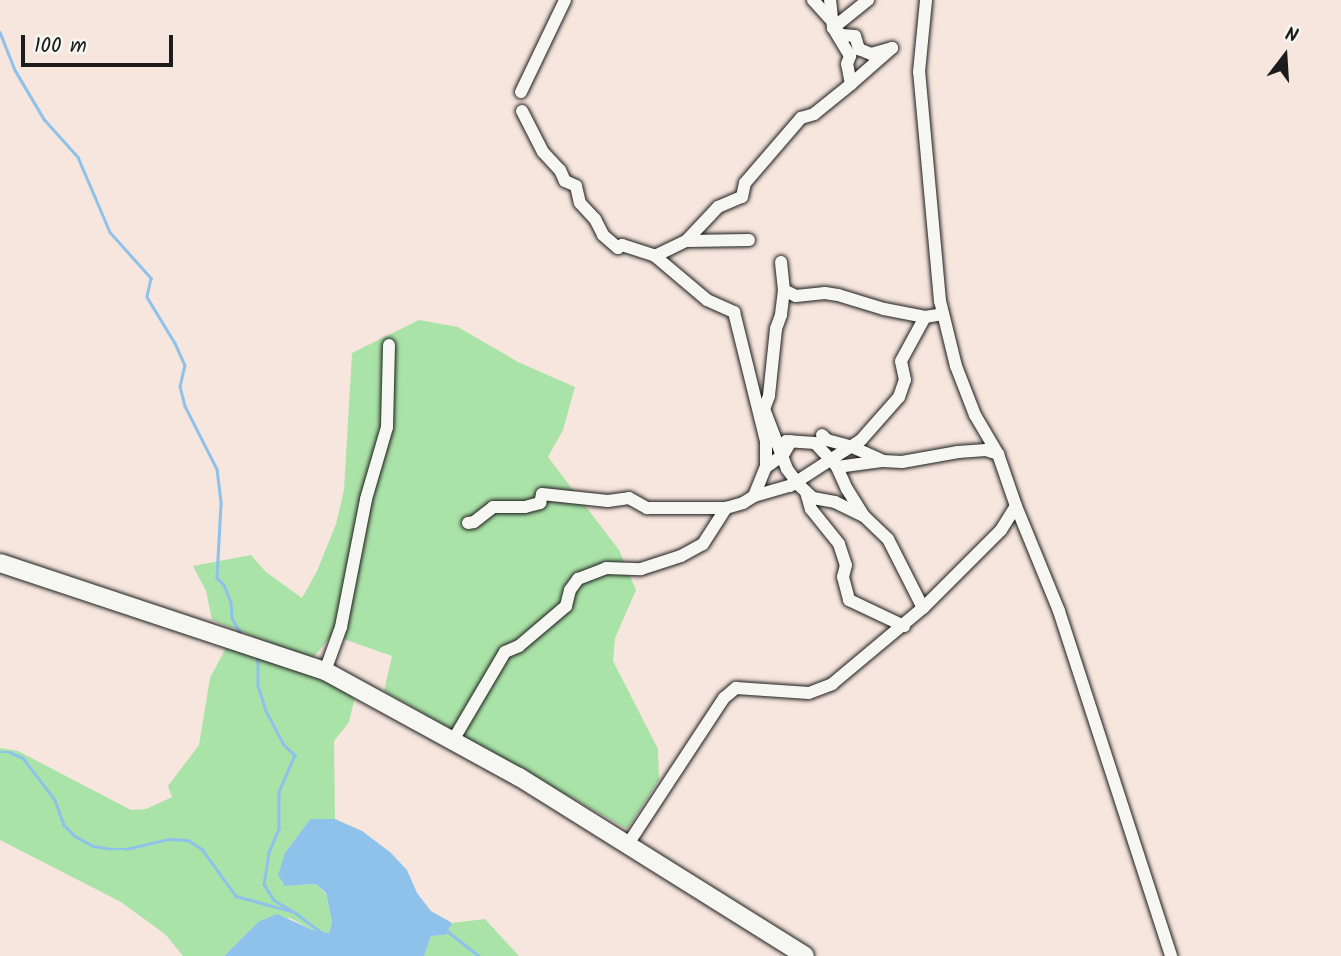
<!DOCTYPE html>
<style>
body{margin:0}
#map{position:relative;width:1341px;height:956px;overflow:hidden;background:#f7e6de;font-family:Kalam,sans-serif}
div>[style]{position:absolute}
.green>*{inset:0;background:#aae3a8}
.water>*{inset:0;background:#8ec2eb}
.stream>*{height:2.5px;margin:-1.25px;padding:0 1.25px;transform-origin:1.25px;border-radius:1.25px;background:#8ec2eb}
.roads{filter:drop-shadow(0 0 2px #1c1c1c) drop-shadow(0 0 2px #1c1c1c)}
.minor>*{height:12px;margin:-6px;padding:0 6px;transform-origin:6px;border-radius:6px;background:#f6f6f2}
.secondary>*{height:18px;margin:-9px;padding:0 9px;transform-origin:9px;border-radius:9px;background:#f6f6f2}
span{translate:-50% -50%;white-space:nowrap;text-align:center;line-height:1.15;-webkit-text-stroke:5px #f6f6f2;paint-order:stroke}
.north{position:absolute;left:1250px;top:21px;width:70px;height:70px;-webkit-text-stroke:5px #f6f6f2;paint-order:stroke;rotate:17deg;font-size:19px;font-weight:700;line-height:28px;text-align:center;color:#1c1c1c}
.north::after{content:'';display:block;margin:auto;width:24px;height:32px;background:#1c1c1c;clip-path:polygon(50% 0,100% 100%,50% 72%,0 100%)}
.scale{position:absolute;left:21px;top:35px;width:152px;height:32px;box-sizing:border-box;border:4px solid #1c1c1c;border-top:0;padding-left:9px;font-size:21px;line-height:24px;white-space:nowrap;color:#1c1c1c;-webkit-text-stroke:5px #f6f6f2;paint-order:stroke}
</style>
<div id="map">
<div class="green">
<i style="clip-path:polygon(419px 320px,458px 327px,518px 362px,575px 387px,563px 430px,548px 457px,619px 550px,636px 590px,615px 638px,613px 661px,658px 749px,659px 780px,627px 829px,384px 691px,392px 656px,332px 635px,312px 659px,212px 620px,206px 591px,193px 566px,251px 555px,266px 572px,302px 598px,317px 571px,336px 524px,344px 490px,352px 353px)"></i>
<i style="clip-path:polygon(229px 642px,356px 692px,349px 722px,334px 741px,335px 819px,310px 819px,285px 853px,286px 886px,316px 884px,326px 894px,332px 922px,329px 933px,313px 930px,290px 918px,258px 922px,224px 956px,183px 956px,166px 935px,121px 902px,0 840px,0 748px,18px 751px,131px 810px,146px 809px,172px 797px,168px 786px,199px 745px,210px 678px)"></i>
<i style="clip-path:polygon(485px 919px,519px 956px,424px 956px,431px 936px,446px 935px,452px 923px)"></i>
</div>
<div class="water">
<i style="clip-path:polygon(310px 819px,335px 819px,362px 831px,390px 852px,407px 870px,417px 893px,431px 911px,452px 923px,446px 935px,431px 936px,424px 956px,224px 956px,258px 922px,277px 914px,313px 930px,329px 933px,332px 922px,326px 893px,316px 884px,285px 886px,278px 875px,285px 853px)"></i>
</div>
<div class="stream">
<i style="left:0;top:32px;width:41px;rotate:68.5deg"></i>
<i style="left:15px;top:70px;width:57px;rotate:59.4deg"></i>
<i style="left:44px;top:119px;width:51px;rotate:48.2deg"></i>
<i style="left:78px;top:157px;width:82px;rotate:66.9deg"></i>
<i style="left:110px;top:232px;width:62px;rotate:48.3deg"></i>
<i style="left:151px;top:278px;width:19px;rotate:102deg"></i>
<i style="left:147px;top:297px;width:54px;rotate:58.7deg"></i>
<i style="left:175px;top:343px;width:24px;rotate:66deg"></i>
<i style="left:185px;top:365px;width:22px;rotate:103deg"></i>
<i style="left:180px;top:386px;width:21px;rotate:76deg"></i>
<i style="left:185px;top:406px;width:71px;rotate:63.1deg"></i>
<i style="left:217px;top:469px;width:35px;rotate:83deg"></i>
<i style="left:221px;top:504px;width:74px;rotate:93.1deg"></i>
<i style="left:217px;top:578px;width:10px;rotate:45deg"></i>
<i style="left:224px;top:585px;width:18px;rotate:68deg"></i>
<i style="left:231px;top:602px;width:16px;rotate:86deg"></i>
<i style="left:232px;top:618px;width:20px;rotate:60deg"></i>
<i style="left:258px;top:657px;width:29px;rotate:90deg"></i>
<i style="left:258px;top:686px;width:26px;rotate:72deg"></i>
<i style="left:266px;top:711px;width:38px;rotate:62deg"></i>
<i style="left:284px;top:745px;width:15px;rotate:42deg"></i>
<i style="left:295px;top:755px;width:40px;rotate:113.4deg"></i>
<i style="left:279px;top:792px;width:37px;rotate:90deg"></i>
<i style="left:279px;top:829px;width:26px;rotate:113deg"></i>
<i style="left:269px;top:853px;width:31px;rotate:99deg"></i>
<i style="left:264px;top:884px;width:19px;rotate:58deg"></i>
<i style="left:274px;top:900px;width:27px;rotate:31deg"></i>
<i style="left:0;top:752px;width:9px"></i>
<i style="left:9px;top:752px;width:15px;rotate:23deg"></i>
<i style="left:23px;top:758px;width:53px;rotate:52.7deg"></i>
<i style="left:55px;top:800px;width:27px;rotate:70deg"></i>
<i style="left:64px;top:825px;width:16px;rotate:45deg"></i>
<i style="left:75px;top:836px;width:21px;rotate:29deg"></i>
<i style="left:93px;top:846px;width:18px;rotate:9deg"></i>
<i style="left:111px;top:849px;width:15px"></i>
<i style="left:126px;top:849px;width:44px;rotate:-13.1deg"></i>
<i style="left:169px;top:839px;width:19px;rotate:3deg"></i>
<i style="left:188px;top:840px;width:17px;rotate:33deg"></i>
<i style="left:202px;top:849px;width:58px;rotate:54.1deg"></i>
<i style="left:236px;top:896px;width:57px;rotate:15.3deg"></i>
<i style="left:297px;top:914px;width:31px;rotate:37deg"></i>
<i style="left:446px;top:930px;width:42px;rotate:38.2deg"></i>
</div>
<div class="roads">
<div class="minor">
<i style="left:813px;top:0;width:25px;rotate:48deg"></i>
<i style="left:833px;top:28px;width:45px;rotate:-38.7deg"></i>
<i style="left:835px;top:30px;width:9px;rotate:36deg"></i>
<i style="left:842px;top:35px;width:13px;rotate:4deg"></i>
<i style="left:855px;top:36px;width:14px;rotate:73deg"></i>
<i style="left:859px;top:49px;width:13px;rotate:23deg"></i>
<i style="left:871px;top:54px;width:22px;rotate:-16deg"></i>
<i style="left:892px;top:48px;width:55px;rotate:138.7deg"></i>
<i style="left:521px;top:92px;width:102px;rotate:-64.4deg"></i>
<i style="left:522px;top:111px;width:46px;rotate:62.9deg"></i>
<i style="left:543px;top:152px;width:25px;rotate:47deg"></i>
<i style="left:560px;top:170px;width:12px;rotate:66deg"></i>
<i style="left:565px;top:181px;width:12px;rotate:24deg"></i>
<i style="left:576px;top:186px;width:17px;rotate:77deg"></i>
<i style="left:580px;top:203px;width:22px;rotate:47deg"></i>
<i style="left:595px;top:219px;width:18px;rotate:63deg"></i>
<i style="left:603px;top:235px;width:20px;rotate:41deg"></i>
<i style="left:618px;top:248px;width:5px;rotate:-37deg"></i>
<i style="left:622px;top:245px;width:35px;rotate:18deg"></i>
<i style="left:655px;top:256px;width:34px;rotate:-26deg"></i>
<i style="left:686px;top:241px;width:63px;rotate:-0.9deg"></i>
<i style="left:686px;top:241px;width:47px;rotate:-46.7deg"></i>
<i style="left:718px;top:207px;width:26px;rotate:-23deg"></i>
<i style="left:742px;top:197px;width:14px;rotate:-78deg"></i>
<i style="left:745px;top:183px;width:86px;rotate:-49.3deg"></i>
<i style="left:801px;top:118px;width:14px;rotate:-17deg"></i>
<i style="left:814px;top:114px;width:48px;rotate:-39deg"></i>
<i style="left:851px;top:84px;width:20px;rotate:-101deg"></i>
<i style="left:847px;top:64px;width:9px;rotate:-69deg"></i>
<i style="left:850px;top:56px;width:33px;rotate:-121deg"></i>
<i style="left:833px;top:28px;width:28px;rotate:-96deg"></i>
<i style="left:655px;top:256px;width:68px;rotate:40.2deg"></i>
<i style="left:707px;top:300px;width:30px;rotate:24deg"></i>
<i style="left:734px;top:312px;width:133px;rotate:76.1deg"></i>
<i style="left:766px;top:441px;width:26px;rotate:90deg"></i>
<i style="left:781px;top:262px;width:28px;rotate:84deg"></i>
<i style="left:784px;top:290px;width:25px;rotate:97deg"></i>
<i style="left:781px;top:315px;width:15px;rotate:110deg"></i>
<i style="left:776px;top:329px;width:67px;rotate:96deg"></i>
<i style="left:769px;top:396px;width:14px;rotate:111deg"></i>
<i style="left:764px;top:409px;width:64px;rotate:69deg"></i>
<i style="left:787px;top:469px;width:21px;rotate:53deg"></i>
<i style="left:800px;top:486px;width:18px;rotate:43deg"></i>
<i style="left:813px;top:498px;width:22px;rotate:10deg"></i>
<i style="left:835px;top:502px;width:32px;rotate:26deg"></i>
<i style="left:784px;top:290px;width:13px;rotate:27deg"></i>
<i style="left:796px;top:296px;width:29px;rotate:-6deg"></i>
<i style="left:825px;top:293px;width:13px;rotate:9deg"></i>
<i style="left:838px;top:295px;width:48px;rotate:16.9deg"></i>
<i style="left:884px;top:309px;width:42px;rotate:11deg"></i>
<i style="left:822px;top:435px;width:7px;rotate:45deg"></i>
<i style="left:827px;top:440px;width:24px;rotate:15deg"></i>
<i style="left:850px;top:446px;width:36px;rotate:24deg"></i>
<i style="left:883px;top:461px;width:19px;rotate:3deg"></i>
<i style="left:902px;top:462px;width:57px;rotate:-10.1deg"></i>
<i style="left:958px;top:452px;width:28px;rotate:-4deg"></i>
<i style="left:986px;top:450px;width:13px;rotate:18deg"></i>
<i style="left:786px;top:441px;width:29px;rotate:4deg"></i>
<i style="left:815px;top:443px;width:33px;rotate:47deg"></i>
<i style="left:837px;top:467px;width:24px;rotate:66deg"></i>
<i style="left:847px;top:489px;width:32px;rotate:58deg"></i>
<i style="left:864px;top:516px;width:33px;rotate:44deg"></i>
<i style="left:888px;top:539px;width:77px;rotate:63.1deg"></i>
<i style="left:837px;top:467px;width:45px;rotate:-7.6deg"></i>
<i style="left:806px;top:492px;width:18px;rotate:74deg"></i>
<i style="left:811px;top:509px;width:45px;rotate:51.3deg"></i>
<i style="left:839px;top:544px;width:22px;rotate:72deg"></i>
<i style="left:846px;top:565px;width:12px;rotate:104deg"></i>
<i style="left:843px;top:577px;width:24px;rotate:75deg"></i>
<i style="left:849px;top:600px;width:61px;rotate:25.3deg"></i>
<i style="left:754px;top:496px;width:37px;rotate:-16deg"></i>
<i style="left:790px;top:486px;width:85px;rotate:-32.9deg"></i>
<i style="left:861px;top:440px;width:57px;rotate:-48.5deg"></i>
<i style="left:899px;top:397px;width:18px;rotate:-71deg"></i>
<i style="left:905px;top:380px;width:19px;rotate:-102deg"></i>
<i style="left:901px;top:361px;width:50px;rotate:-61.4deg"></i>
<i style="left:925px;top:317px;width:18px;rotate:-9deg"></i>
<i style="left:1016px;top:506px;width:113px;rotate:67.7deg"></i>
<i style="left:1059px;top:611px;width:363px;rotate:72deg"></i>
<i style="left:468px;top:523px;width:6px;rotate:-9deg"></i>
<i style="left:474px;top:522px;width:24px;rotate:-38deg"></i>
<i style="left:493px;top:507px;width:32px"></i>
<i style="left:525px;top:507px;width:16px;rotate:-15deg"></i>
<i style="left:540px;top:503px;width:9px;rotate:-77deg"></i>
<i style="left:542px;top:494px;width:66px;rotate:6.1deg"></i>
<i style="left:608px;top:501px;width:21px;rotate:-8deg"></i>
<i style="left:629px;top:498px;width:21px;rotate:29deg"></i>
<i style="left:647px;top:508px;width:79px"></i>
<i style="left:726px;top:508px;width:18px;rotate:-16deg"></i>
<i style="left:743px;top:503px;width:13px;rotate:-32deg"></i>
<i style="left:754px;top:496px;width:31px;rotate:-68deg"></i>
<i style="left:766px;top:467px;width:21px;rotate:-35deg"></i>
<i style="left:783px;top:455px;width:16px;rotate:-60deg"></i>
<i style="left:325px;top:671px;width:47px;rotate:-70deg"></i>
<i style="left:341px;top:627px;width:130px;rotate:-78.9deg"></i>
<i style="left:366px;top:499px;width:75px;rotate:-73.7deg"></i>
<i style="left:387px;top:427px;width:82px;rotate:-88.6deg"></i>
<i style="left:452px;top:742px;width:104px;rotate:-59.5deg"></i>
<i style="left:505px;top:652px;width:15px;rotate:-23deg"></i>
<i style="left:519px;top:646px;width:62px;rotate:-40.4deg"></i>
<i style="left:566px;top:606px;width:16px;rotate:-76deg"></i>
<i style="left:570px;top:590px;width:14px;rotate:-54deg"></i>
<i style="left:578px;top:579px;width:30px;rotate:-21deg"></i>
<i style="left:606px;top:568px;width:35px;rotate:2deg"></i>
<i style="left:641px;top:569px;width:42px;rotate:-18deg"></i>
<i style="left:681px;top:556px;width:25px;rotate:-29deg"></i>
<i style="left:703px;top:544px;width:43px;rotate:-57.4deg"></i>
<i style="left:628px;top:844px;width:175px;rotate:-56.7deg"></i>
<i style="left:724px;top:698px;width:16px;rotate:-40deg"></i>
<i style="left:736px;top:688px;width:73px;rotate:3.9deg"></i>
<i style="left:809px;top:693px;width:25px;rotate:-21deg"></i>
<i style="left:832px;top:684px;width:119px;rotate:-39.9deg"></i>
<i style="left:923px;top:608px;width:110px;rotate:-45deg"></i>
<i style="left:1001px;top:530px;width:28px;rotate:-58deg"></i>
<i style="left:1016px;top:506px;width:55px;rotate:-109.1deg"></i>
<i style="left:998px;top:454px;width:45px;rotate:-120.5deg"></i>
<i style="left:975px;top:415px;width:53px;rotate:-111.2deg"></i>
<i style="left:956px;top:366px;width:67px;rotate:-103.8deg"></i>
<i style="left:940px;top:301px;width:230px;rotate:-95.2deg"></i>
<i style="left:919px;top:72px;width:72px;rotate:-84.4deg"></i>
</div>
<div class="secondary">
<i style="left:0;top:563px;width:342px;rotate:18.4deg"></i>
<i style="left:325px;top:671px;width:221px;rotate:28.7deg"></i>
<i style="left:519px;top:777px;width:337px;rotate:32deg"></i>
</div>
</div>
<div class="north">N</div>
<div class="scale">100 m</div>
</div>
